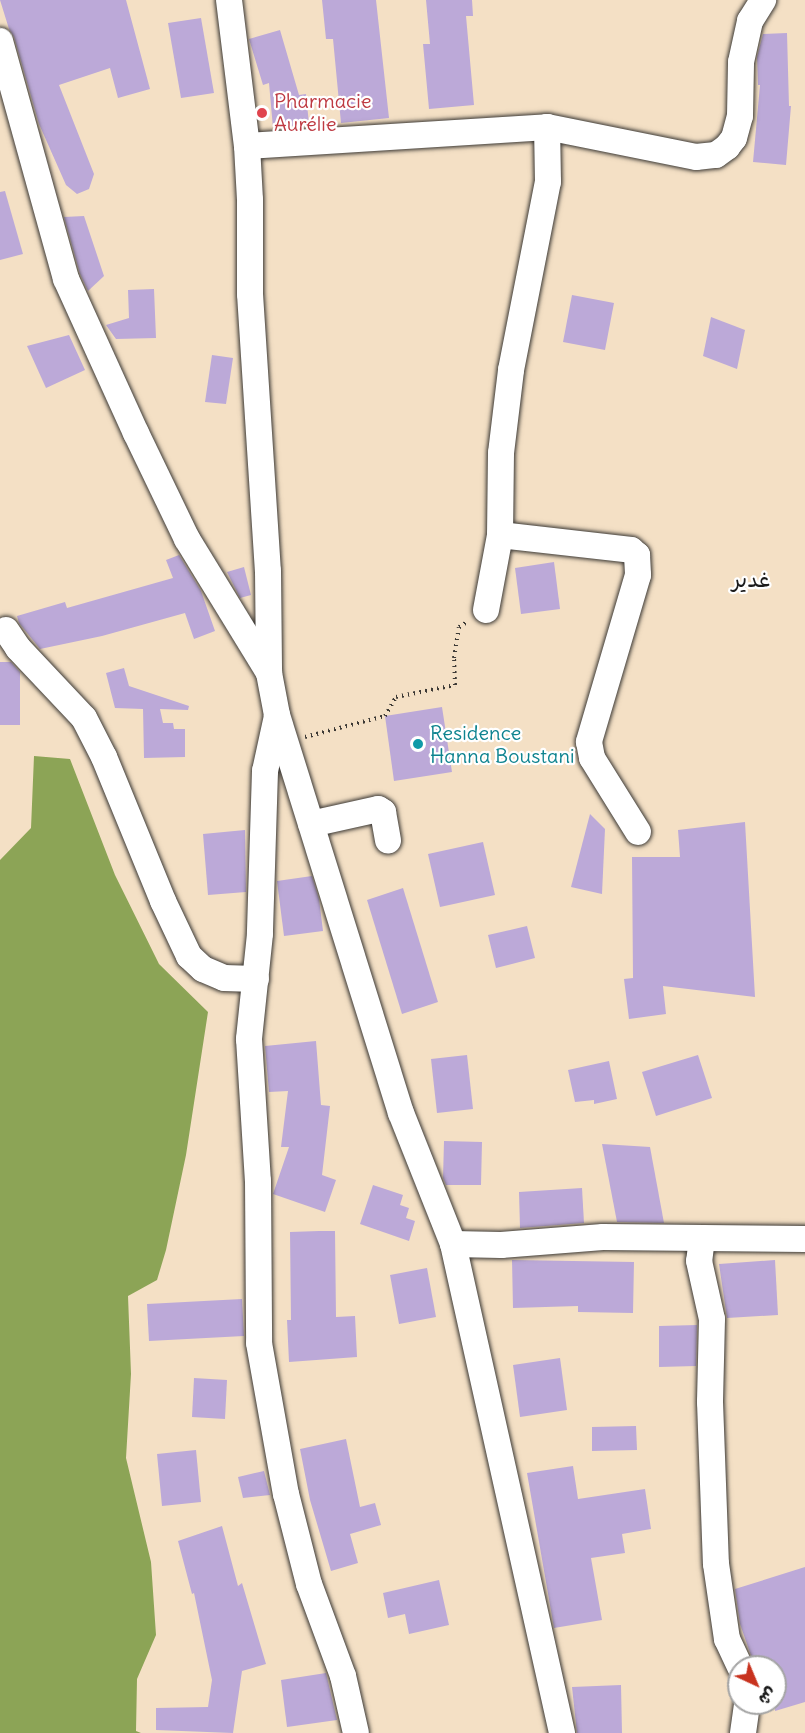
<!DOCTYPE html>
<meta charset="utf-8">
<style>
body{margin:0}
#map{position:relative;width:805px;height:1733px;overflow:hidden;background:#f4e0c5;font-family:Delius,"Playpen Sans Arabic",sans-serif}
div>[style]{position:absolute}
.forest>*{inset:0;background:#8ca456}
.building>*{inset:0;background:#bca9d8}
.path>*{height:4px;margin-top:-2px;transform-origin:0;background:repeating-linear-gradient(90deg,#3c3935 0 1.5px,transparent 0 6px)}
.roads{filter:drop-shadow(0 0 2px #3c3935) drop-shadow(0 0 2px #3c3935)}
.minor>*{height:26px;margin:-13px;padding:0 13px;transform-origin:13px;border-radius:13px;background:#fff}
.dots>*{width:16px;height:16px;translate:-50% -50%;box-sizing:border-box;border:3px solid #fff;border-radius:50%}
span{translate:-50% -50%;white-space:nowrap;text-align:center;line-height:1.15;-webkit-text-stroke:4.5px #fff;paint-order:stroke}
.health-label{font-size:20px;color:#be3a42}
.left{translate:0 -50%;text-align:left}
.culture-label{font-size:20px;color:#0d838f}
.quarter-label{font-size:22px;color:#1c1c1c}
.north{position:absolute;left:727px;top:1655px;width:60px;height:60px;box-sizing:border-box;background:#fff;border:2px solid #a4a4a4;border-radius:50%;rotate:136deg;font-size:16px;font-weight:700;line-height:24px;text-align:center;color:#1c1c1c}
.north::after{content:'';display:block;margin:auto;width:21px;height:27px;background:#c8321e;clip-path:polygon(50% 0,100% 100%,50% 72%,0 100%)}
</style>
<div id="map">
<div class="forest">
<i style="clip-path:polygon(34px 756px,70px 759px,115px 875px,159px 964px,208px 1012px,186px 1155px,166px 1250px,157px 1280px,128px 1296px,131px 1374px,126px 1458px,151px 1562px,156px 1635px,137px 1679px,136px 1731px,141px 1733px,0 1733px,0 860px,31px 828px)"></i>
</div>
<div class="building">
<i style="clip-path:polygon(0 0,126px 0,150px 89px,118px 98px,110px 68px,59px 85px,94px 174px,89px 189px,77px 194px,66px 185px,39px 124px,14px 37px,9px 29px)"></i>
<i style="clip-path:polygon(322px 0,376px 0,389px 118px,341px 123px,333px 39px,326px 39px)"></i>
<i style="clip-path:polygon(426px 0,472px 0,473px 16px,466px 16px,474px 105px,429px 109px,423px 44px,430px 44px)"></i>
<i style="clip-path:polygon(201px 18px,214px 93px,181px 98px,168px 23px)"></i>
<i style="clip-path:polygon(280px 30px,299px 95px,306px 94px,309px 124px,273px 128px,269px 83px,263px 85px,249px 39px)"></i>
<i style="clip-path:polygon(787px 33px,789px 106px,791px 106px,786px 165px,753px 162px,760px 85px,758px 85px,757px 57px,763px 34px)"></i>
<i style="clip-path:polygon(5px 191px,23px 254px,0 260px,0 192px)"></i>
<i style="clip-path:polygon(84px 216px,104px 276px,88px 291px,80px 274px,64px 217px)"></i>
<i style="clip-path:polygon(154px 289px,156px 338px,116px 339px,106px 325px,129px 318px,128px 290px)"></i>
<i style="clip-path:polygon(572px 295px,614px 303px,605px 350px,563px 342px)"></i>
<i style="clip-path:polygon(711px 317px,745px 330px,737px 369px,703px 356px)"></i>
<i style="clip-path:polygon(69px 335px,85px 370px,46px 388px,27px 346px)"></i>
<i style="clip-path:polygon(212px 355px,233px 358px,226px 404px,205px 402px)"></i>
<i style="clip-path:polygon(179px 555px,201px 591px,215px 631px,194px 639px,185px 613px,102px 636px,40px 649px,19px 623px,17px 616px,65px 602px,67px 608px,173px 578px,166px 560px)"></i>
<i style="clip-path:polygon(554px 562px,560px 609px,521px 614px,515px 568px)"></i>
<i style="clip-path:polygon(244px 567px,251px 595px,240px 598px,227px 572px)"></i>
<i style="clip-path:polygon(0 662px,11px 662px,20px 672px,20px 725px,0 725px)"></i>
<i style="clip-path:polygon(124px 668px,129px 686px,189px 706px,188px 710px,160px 709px,163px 723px,173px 723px,174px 729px,185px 729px,185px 757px,144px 758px,143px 709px,115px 708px,106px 673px)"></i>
<i style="clip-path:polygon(442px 707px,452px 772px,394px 781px,385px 716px)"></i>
<i style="clip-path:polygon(590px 814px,605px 829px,602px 894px,571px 887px)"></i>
<i style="clip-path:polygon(745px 822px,755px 997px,663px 986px,666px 1014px,629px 1019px,624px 979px,633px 978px,632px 857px,680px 857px,678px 830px)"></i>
<i style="clip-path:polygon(245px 830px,246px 892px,208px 895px,203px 834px)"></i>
<i style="clip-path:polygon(483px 842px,495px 895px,440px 907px,428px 854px)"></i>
<i style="clip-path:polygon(312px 876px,319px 899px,323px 931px,284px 936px,277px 881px)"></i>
<i style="clip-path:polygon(403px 888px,438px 1002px,402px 1014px,367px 900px)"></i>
<i style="clip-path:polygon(527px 926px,535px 958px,496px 968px,488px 935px)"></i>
<i style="clip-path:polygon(316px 1041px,321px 1105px,330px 1106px,322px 1175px,336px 1180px,325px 1212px,273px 1194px,289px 1147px,281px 1147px,288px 1091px,269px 1092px,265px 1046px)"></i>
<i style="clip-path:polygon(467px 1055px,473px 1109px,437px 1113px,431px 1059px)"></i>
<i style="clip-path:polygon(698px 1055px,712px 1098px,656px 1116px,642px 1072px)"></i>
<i style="clip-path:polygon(609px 1061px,617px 1099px,594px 1104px,594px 1100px,575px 1102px,568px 1070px)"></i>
<i style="clip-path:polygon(444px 1141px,482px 1142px,481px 1185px,446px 1185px,443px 1178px)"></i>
<i style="clip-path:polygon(602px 1144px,650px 1147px,664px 1223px,617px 1222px)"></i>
<i style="clip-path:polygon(373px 1185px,403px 1195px,400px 1205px,409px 1208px,406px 1218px,415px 1221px,409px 1241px,360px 1224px)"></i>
<i style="clip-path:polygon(582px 1188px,584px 1223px,520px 1228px,519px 1192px)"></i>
<i style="clip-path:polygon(319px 1231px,335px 1231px,336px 1317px,355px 1316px,357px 1357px,289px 1362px,287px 1320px,291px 1320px,290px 1232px)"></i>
<i style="clip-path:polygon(512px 1260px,634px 1262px,633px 1313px,578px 1312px,578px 1306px,513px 1308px)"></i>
<i style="clip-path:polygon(775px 1260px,778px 1315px,727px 1318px,719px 1264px)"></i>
<i style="clip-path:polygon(427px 1268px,436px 1317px,399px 1324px,390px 1275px)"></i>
<i style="clip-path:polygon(242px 1299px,244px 1336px,149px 1341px,147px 1304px)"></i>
<i style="clip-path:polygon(697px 1325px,696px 1366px,659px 1367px,659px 1326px)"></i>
<i style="clip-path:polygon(560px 1358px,567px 1410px,520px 1417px,513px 1365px)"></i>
<i style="clip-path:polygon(194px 1378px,227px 1380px,225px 1419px,192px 1417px)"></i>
<i style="clip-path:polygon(636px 1426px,637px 1450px,592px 1451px,592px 1427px)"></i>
<i style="clip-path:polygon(346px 1439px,360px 1507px,375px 1503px,381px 1525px,350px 1534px,358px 1563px,331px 1571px,310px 1500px,300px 1449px)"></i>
<i style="clip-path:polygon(196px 1450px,201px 1502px,162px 1506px,157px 1454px)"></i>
<i style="clip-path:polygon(573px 1466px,578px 1499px,645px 1489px,651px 1529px,622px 1534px,625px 1553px,591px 1558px,602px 1620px,554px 1628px,527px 1473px)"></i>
<i style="clip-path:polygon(264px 1471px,270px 1495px,243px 1498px,238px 1477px)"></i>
<i style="clip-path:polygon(222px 1526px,238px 1586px,242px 1583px,266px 1664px,242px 1671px,233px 1733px,156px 1730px,156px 1708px,208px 1707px,212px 1680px,194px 1593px,192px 1594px,178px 1541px)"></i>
<i style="clip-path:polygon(805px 1567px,805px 1702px,775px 1711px,775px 1667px,755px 1667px,740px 1624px,735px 1589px)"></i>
<i style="clip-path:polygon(439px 1580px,449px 1625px,409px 1634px,405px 1614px,388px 1618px,383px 1593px)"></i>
<i style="clip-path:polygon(326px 1673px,337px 1720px,287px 1727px,281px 1680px)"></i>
<i style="clip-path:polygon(621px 1685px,622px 1733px,577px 1733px,572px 1687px)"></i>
</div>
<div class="path">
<i style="left:305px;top:737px;width:83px;rotate:-14.7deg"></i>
<i style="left:385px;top:716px;width:22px;rotate:-60deg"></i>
<i style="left:396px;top:697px;width:60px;rotate:-11.5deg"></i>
<i style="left:455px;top:685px;width:27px;rotate:-92deg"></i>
<i style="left:454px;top:658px;width:31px;rotate:-81deg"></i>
<i style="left:459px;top:627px;width:9px;rotate:-32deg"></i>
</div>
<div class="roads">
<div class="minor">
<i style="left:229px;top:0;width:147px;rotate:83deg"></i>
<i style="left:247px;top:146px;width:54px;rotate:86.8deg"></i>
<i style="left:250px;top:200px;width:94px;rotate:90deg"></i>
<i style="left:250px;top:294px;width:278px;rotate:86.3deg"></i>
<i style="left:268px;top:571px;width:102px;rotate:89.4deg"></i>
<i style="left:269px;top:673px;width:43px;rotate:79.2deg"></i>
<i style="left:277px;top:715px;width:417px;rotate:72.7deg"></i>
<i style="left:401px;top:1113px;width:141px;rotate:68.3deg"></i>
<i style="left:453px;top:1244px;width:501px;rotate:77.43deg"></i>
<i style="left:0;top:41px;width:247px;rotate:74.5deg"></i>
<i style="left:66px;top:279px;width:169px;rotate:65.6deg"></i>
<i style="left:136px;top:433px;width:118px;rotate:64.3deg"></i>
<i style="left:187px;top:539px;width:157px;rotate:58.5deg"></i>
<i style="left:247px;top:146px;width:301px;rotate:-3.6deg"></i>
<i style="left:547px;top:127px;width:152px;rotate:11.4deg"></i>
<i style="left:696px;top:157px;width:20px;rotate:-6deg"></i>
<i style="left:716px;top:155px;width:14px;rotate:-36deg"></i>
<i style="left:727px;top:147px;width:11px;rotate:-52deg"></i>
<i style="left:734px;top:138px;width:23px;rotate:-75deg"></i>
<i style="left:740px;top:116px;width:54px;rotate:-88.9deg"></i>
<i style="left:741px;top:62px;width:42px;rotate:-77.6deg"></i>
<i style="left:750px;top:21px;width:25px;rotate:-58deg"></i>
<i style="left:500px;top:535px;width:132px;rotate:6.5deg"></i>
<i style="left:631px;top:550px;width:8px;rotate:40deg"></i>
<i style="left:637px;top:555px;width:20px;rotate:87deg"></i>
<i style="left:638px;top:575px;width:174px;rotate:106.4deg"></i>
<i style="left:589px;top:742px;width:16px;rotate:79deg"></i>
<i style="left:592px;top:758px;width:87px;rotate:58.1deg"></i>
<i style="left:486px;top:610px;width:76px;rotate:-79.4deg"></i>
<i style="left:500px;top:535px;width:82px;rotate:-89.3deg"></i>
<i style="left:501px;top:453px;width:84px;rotate:-83.1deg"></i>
<i style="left:511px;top:370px;width:192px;rotate:-78.9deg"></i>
<i style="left:548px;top:182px;width:55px;rotate:-91deg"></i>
<i style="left:6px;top:630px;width:22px;rotate:56deg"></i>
<i style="left:18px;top:648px;width:96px;rotate:46.7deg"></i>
<i style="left:84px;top:718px;width:44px;rotate:62.9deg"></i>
<i style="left:104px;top:757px;width:156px;rotate:67.7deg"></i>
<i style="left:163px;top:901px;width:61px;rotate:64.7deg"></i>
<i style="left:189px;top:956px;width:19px;rotate:43deg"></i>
<i style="left:203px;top:969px;width:23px;rotate:23deg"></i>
<i style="left:224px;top:978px;width:32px;rotate:2deg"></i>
<i style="left:277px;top:716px;width:56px;rotate:102.3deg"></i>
<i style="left:265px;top:771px;width:163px;rotate:91.8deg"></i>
<i style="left:260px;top:934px;width:106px;rotate:96deg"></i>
<i style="left:249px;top:1039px;width:142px;rotate:86.4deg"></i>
<i style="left:258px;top:1181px;width:162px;rotate:89.6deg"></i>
<i style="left:259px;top:1343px;width:153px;rotate:79.9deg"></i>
<i style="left:286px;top:1494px;width:93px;rotate:75.7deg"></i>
<i style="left:309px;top:1584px;width:98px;rotate:69.7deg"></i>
<i style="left:343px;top:1676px;width:58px;rotate:77.2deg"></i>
<i style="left:311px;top:824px;width:69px;rotate:-12.6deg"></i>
<i style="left:378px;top:809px;width:6px;rotate:31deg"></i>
<i style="left:383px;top:812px;width:29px;rotate:80deg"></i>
<i style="left:702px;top:1238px;width:23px;rotate:97deg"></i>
<i style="left:699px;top:1261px;width:59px;rotate:77.4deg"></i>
<i style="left:712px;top:1319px;width:83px;rotate:91.4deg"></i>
<i style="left:710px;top:1402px;width:162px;rotate:87.9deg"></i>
<i style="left:716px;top:1564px;width:76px;rotate:81.7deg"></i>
<i style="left:727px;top:1639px;width:31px;rotate:65deg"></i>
<i style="left:453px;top:1244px;width:48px;rotate:1.2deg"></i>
<i style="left:501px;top:1245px;width:102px;rotate:-4.5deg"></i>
<i style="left:603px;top:1237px;width:202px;rotate:0.6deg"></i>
<i style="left:743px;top:1733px;width:30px;rotate:-82deg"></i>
</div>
</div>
<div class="dots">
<i style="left:262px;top:113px;background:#e0444e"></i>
<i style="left:418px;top:744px;background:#0f9aa8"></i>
</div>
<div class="health-label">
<span class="left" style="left:274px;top:112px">Pharmacie<br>Aurélie</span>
</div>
<div class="culture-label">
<span class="left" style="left:430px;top:744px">Residence<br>Hanna Boustani</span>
</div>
<div class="quarter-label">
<span style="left:751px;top:580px">غدير</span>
</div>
<div class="north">ش</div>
</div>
